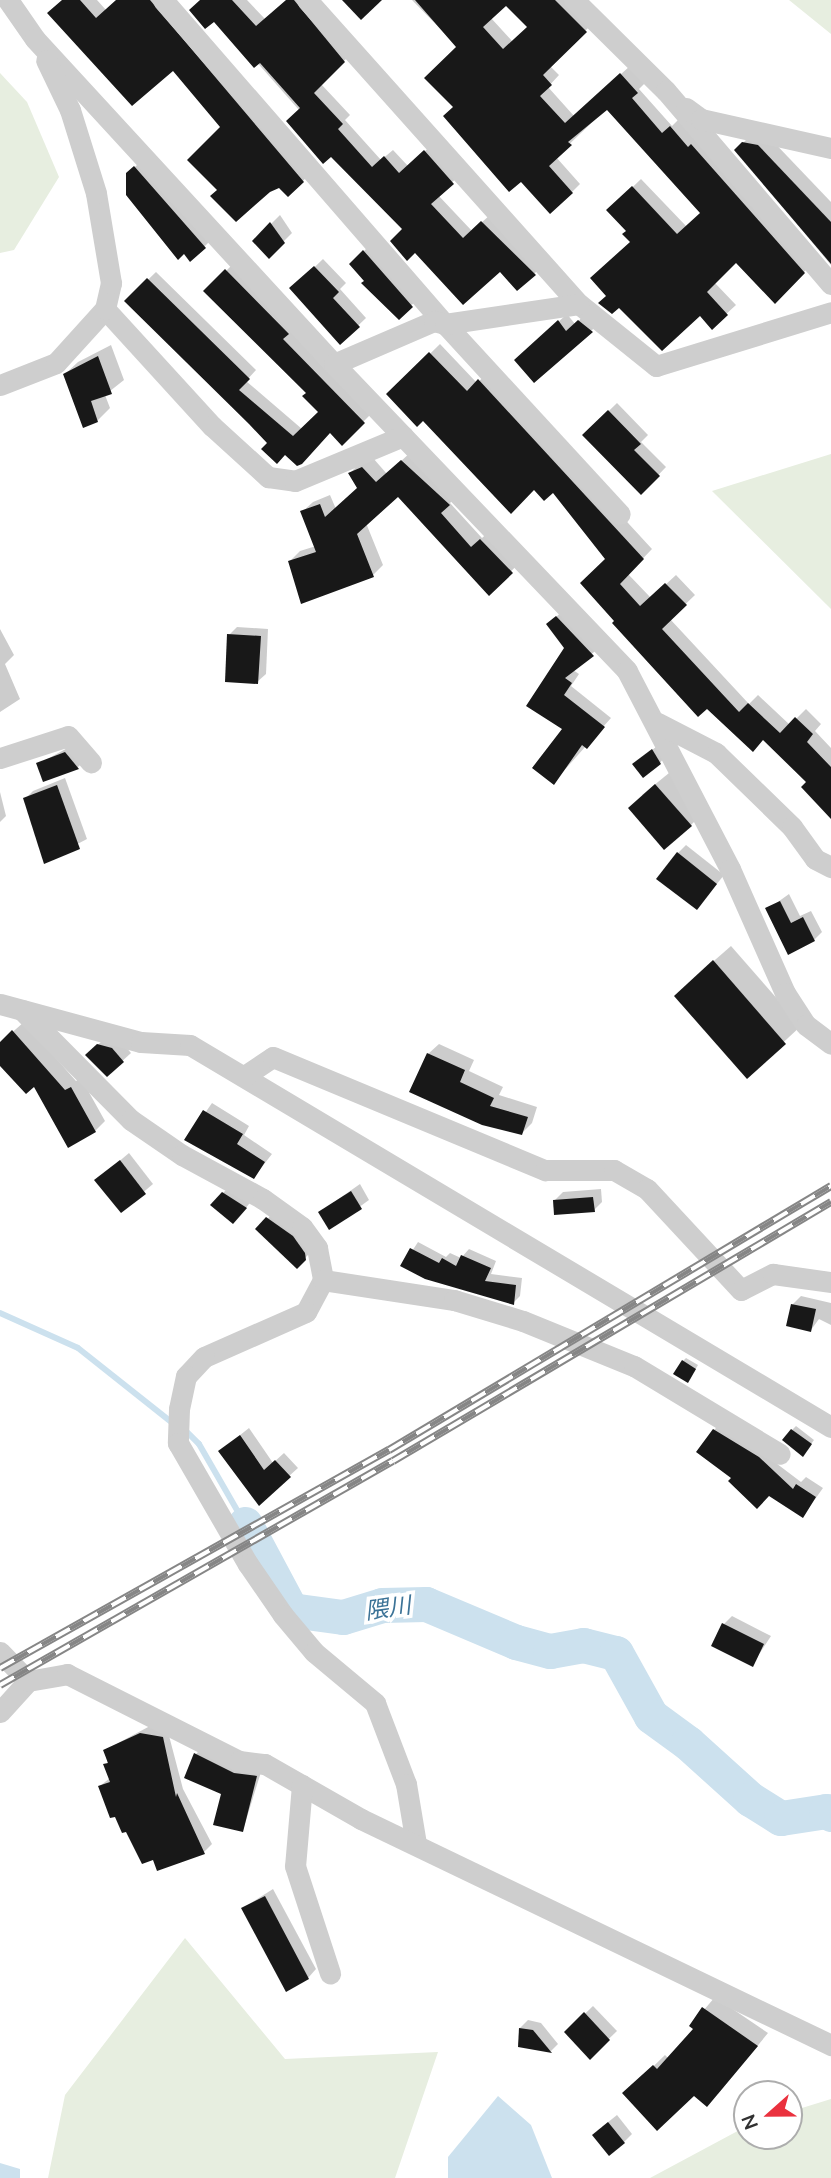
<!DOCTYPE html>
<meta charset="utf-8">
<style>
body{margin:0}
#map{position:relative;width:831px;height:2178px;overflow:hidden;background:#fff;font-family:"Nunito Sans","Noto Sans JP",sans-serif}
div>[style]{position:absolute}
.green>*{inset:0;background:#e7eee0}
.water>*{inset:0;background:#cce1ee}
.shadow>*{inset:0;background:#0003}
.stream>*{height:6px;margin:-3px;padding:0 3px;transform-origin:3px;border-radius:3px;background:#cce1ee}
.river>*{height:35px;margin:-17.5px;padding:0 17.5px;transform-origin:17.5px;border-radius:17.5px;background:#cce1ee}
.building>*{inset:0;background:#181818}
.minor>*{height:21px;margin:-10.5px;padding:0 10.5px;transform-origin:10.5px;border-radius:10.5px;background:#cecece}
.rail>*{height:8px;margin-top:-4px;transform-origin:0;background:repeating-linear-gradient(90deg,#fff 0 16px,#868686 0 32px);box-sizing:border-box;border-block:2px solid #868686}
span{translate:-50% -50%;white-space:nowrap;text-align:center;line-height:1.15;-webkit-text-stroke:7px #fff;paint-order:stroke}
.water-label{font-size:23px;color:#3c7397;font-style:italic}
.north{position:absolute;left:733px;top:2080px;width:70px;height:70px;box-sizing:border-box;background:#fff;border:2px solid #adadad;border-radius:50%;rotate:249deg;font-size:19px;font-weight:700;line-height:28px;text-align:center;color:#313131}
.north::after{content:'';display:block;margin:auto;width:24px;height:32px;background:#ea313e;clip-path:polygon(50% 0,100% 100%,50% 72%,0 100%)}
</style>
<div id="map">
<div class="green">
<i style="clip-path:polygon(789px 0,831px 0,831px 34px)"></i>
<i style="clip-path:polygon(0 73px,27px 102px,59px 177px,14px 250px,0 253px)"></i>
<i style="clip-path:polygon(831px 454px,831px 609px,712px 491px)"></i>
<i style="clip-path:polygon(185px 1938px,285px 2059px,438px 2052px,395px 2178px,48px 2178px,65px 2095px)"></i>
<i style="clip-path:polygon(831px 2099px,831px 2178px,650px 2178px,747px 2126px,747px 2136px,789px 2136px,789px 2112px)"></i>
</div>
<div class="water">
<i style="clip-path:polygon(498px 2096px,531px 2125px,552px 2178px,448px 2178px,448px 2157px)"></i>
<i style="clip-path:polygon(0 2163px,20px 2169px,20px 2178px,0 2178px)"></i>
</div>
<div class="shadow">
<i style="clip-path:polygon(63px 0,97px 0,106px 10px,117px 0,163px 0,312px 171px,303px 181px,219px 190px,222px 127px,174px 69px)"></i>
<i style="clip-path:polygon(202px 0,247px 0,265px 19px,287px 0,304px 0,352px 53px,321px 84px,350px 115px,345px 120px,381px 160px,393px 150px,408px 166px,433px 144px,460px 175px,438px 195px,472px 231px,490px 215px,542px 266px,534px 274px,500px 270px,404px 229px)"></i>
<i style="clip-path:polygon(evenodd,412px 0,570px 0,594px 22px,550px 66px,559px 75px,548px 87px,574px 116px,630px 66px,645px 83px,639px 89px,672px 126px,679px 119px,812px 264px,775px 301px,736px 261px,714px 282px,736px 305px,712px 327px,700px 314px,608px 295px,632px 242px,628px 231px,609px 210px,641px 179px,687px 227px,702px 213px,607px 108px,556px 157px,580px 184px,572px 192px,455px 107px,458px 47px,412px 0,506px 4px,529px 27px,513px 42px,491px 18px,506px 4px)"></i>
<i style="clip-path:polygon(753px 133px,768px 136px,831px 202px,831px 265px,736px 150px)"></i>
<i style="clip-path:polygon(143px 159px,212px 239px,204px 247px,128px 174px)"></i>
<i style="clip-path:polygon(280px 215px,292px 233px,269px 256px,254px 241px)"></i>
<i style="clip-path:polygon(372px 243px,419px 298px,399px 317px,351px 264px)"></i>
<i style="clip-path:polygon(323px 259px,346px 283px,340px 289px,366px 318px,340px 343px,292px 289px)"></i>
<i style="clip-path:polygon(234px 263px,371px 414px,342px 443px,330px 431px,269px 443px,126px 301px,156px 272px,256px 370px,246px 381px,302px 429px,320px 412px,308px 392px,206px 291px)"></i>
<i style="clip-path:polygon(587px 313px,600px 323px,535px 380px,524px 353px,567px 314px,575px 324px)"></i>
<i style="clip-path:polygon(440px 344px,477px 383px,489px 372px,652px 549px,628px 574px,651px 598px,676px 575px,695px 595px,670px 619px,749px 704px,758px 695px,790px 725px,806px 709px,821px 724px,815px 731px,831px 748px,831px 814px,808px 782px,764px 738px,582px 583px,607px 559px,553px 491px,535px 488px,388px 395px)"></i>
<i style="clip-path:polygon(111px 345px,124px 380px,105px 395px,110px 408px,97px 421px,65px 374px,78px 362px)"></i>
<i style="clip-path:polygon(617px 403px,648px 435px,641px 442px,666px 467px,641px 493px,584px 435px)"></i>
<i style="clip-path:polygon(412px 451px,459px 494px,450px 503px,482px 538px,491px 530px,521px 561px,489px 594px,398px 494px,366px 523px,383px 565px,373px 575px,290px 561px,300px 551px,316px 546px,302px 512px,313px 502px,330px 495px,336px 509px,359px 488px,350px 473px,360px 463px,373px 458px,387px 474px)"></i>
<i style="clip-path:polygon(565px 609px,601px 646px,573px 670px,579px 674px,571px 686px,611px 718px,561px 774px,564px 728px,529px 705px,566px 648px,556px 617px)"></i>
<i style="clip-path:polygon(237px 627px,268px 629px,266px 674px,257px 682px,229px 635px)"></i>
<i style="clip-path:polygon(0 629px,14px 655px,5px 664px,20px 699px,0 712px)"></i>
<i style="clip-path:polygon(73px 745px,86px 759px,78px 767px,44px 780px,38px 764px)"></i>
<i style="clip-path:polygon(656px 747px,663px 759px,660px 763px,638px 761px)"></i>
<i style="clip-path:polygon(669px 773px,703px 813px,691px 825px,642px 795px)"></i>
<i style="clip-path:polygon(65px 778px,87px 839px,45px 861px,25px 799px,33px 791px)"></i>
<i style="clip-path:polygon(0 792px,6px 816px,0 822px)"></i>
<i style="clip-path:polygon(686px 845px,724px 875px,704px 900px,678px 853px)"></i>
<i style="clip-path:polygon(789px 894px,800px 916px,811px 911px,822px 932px,814px 940px,768px 909px)"></i>
<i style="clip-path:polygon(731px 946px,801px 1026px,747px 1076px,692px 980px)"></i>
<i style="clip-path:polygon(24px 1022px,76px 1081px,81px 1078px,105px 1121px,95px 1131px,35px 1084px,0 1064px,0 1043px)"></i>
<i style="clip-path:polygon(107px 1037px,120px 1040px,131px 1053px,107px 1075px,95px 1047px)"></i>
<i style="clip-path:polygon(439px 1044px,474px 1060px,469px 1071px,503px 1087px,499px 1095px,537px 1107px,532px 1123px,522px 1133px,482px 1123px,428px 1054px)"></i>
<i style="clip-path:polygon(212px 1103px,249px 1126px,244px 1135px,272px 1154px,254px 1177px,187px 1139px)"></i>
<i style="clip-path:polygon(129px 1153px,153px 1184px,121px 1211px,97px 1180px)"></i>
<i style="clip-path:polygon(360px 1184px,369px 1200px,330px 1228px,320px 1212px)"></i>
<i style="clip-path:polygon(231px 1185px,253px 1199px,241px 1214px,223px 1193px)"></i>
<i style="clip-path:polygon(601px 1189px,602px 1202px,594px 1210px,555px 1200px,563px 1192px)"></i>
<i style="clip-path:polygon(274px 1212px,312px 1251px,297px 1266px,258px 1229px)"></i>
<i style="clip-path:polygon(418px 1242px,446px 1257px,450px 1253px,461px 1258px,469px 1249px,496px 1261px,491px 1274px,522px 1278px,520px 1296px,513px 1303px,403px 1265px)"></i>
<i style="clip-path:polygon(801px 1296px,831px 1303px,831px 1325px,819px 1319px,811px 1330px,789px 1325px,793px 1304px)"></i>
<i style="clip-path:polygon(686px 1358px,698px 1365px,691px 1377px,683px 1361px)"></i>
<i style="clip-path:polygon(722px 1422px,801px 1482px,806px 1477px,823px 1488px,803px 1516px,769px 1494px,714px 1430px)"></i>
<i style="clip-path:polygon(796px 1426px,814px 1440px,806px 1451px,792px 1430px)"></i>
<i style="clip-path:polygon(249px 1428px,273px 1463px,284px 1453px,298px 1468px,259px 1503px,220px 1451px)"></i>
<i style="clip-path:polygon(732px 1616px,771px 1636px,752px 1665px,724px 1624px)"></i>
<i style="clip-path:polygon(150px 1726px,167px 1728px,183px 1789px,212px 1844px,204px 1852px,154px 1858px,127px 1830px,100px 1786px,110px 1778px,105px 1750px)"></i>
<i style="clip-path:polygon(201px 1749px,261px 1772px,243px 1830px,196px 1754px)"></i>
<i style="clip-path:polygon(273px 1889px,316px 1969px,308px 1978px,243px 1908px)"></i>
<i style="clip-path:polygon(715px 1997px,768px 2033px,718px 2094px,625px 2094px,665px 2055px,669px 2059px,696px 2029px,691px 2025px)"></i>
<i style="clip-path:polygon(593px 2006px,617px 2031px,590px 2057px,566px 2032px)"></i>
<i style="clip-path:polygon(528px 2020px,541px 2023px,558px 2044px,551px 2051px,520px 2046px,520px 2028px)"></i>
<i style="clip-path:polygon(617px 2115px,632px 2134px,624px 2142px,602px 2127px)"></i>
</div>
<div class="stream">
<i style="left:0;top:1313px;width:85px;rotate:24.2deg"></i>
<i style="left:78px;top:1348px;width:122px;rotate:38.4deg"></i>
<i style="left:184px;top:1429px;width:21px;rotate:45deg"></i>
<i style="left:199px;top:1444px;width:92px;rotate:60.1deg"></i>
</div>
<div class="river">
<i style="left:245px;top:1524px;width:98px;rotate:61.9deg"></i>
<i style="left:291px;top:1610px;width:52px;rotate:7.7deg"></i>
<i style="left:343px;top:1617px;width:41px;rotate:-17.1deg"></i>
<i style="left:382px;top:1605px;width:44px;rotate:-1.3deg"></i>
<i style="left:426px;top:1604px;width:98px;rotate:22.9deg"></i>
<i style="left:516px;top:1642px;width:35px;rotate:15deg"></i>
<i style="left:550px;top:1651px;width:34px;rotate:-10deg"></i>
<i style="left:583px;top:1645px;width:34px;rotate:14deg"></i>
<i style="left:616px;top:1653px;width:72px;rotate:60.9deg"></i>
<i style="left:651px;top:1716px;width:46px;rotate:36.1deg"></i>
<i style="left:688px;top:1743px;width:84px;rotate:42.1deg"></i>
<i style="left:750px;top:1799px;width:36px;rotate:32deg"></i>
<i style="left:781px;top:1818px;width:46px;rotate:-8.8deg"></i>
<i style="left:826px;top:1811px;width:6px;rotate:31deg"></i>
</div>
<div class="building">
<i style="clip-path:polygon(62px 0,80px 0,96px 18px,116px 0,150px 0,304px 182px,288px 197px,279px 188px,270px 192px,236px 222px,210px 196px,217px 190px,187px 160px,220px 127px,173px 71px,132px 106px,47px 13px)"></i>
<i style="clip-path:polygon(200px 0,232px 0,256px 26px,286px 0,294px 0,345px 62px,314px 93px,343px 124px,338px 129px,372px 167px,384px 156px,399px 173px,424px 150px,454px 184px,431px 204px,463px 238px,481px 221px,536px 275px,517px 291px,500px 272px,463px 305px,415px 253px,407px 261px,390px 241px,402px 229px,331px 157px,323px 164px,286px 121px,300px 108px,260px 63px,254px 68px,214px 22px,205px 29px,189px 10px)"></i>
<i style="clip-path:polygon(342px 0,382px 0,361px 20px)"></i>
<i style="clip-path:polygon(evenodd,415px 0,555px 0,587px 32px,543px 75px,552px 85px,540px 96px,565px 123px,620px 73px,638px 93px,632px 98px,662px 133px,670px 126px,688px 147px,691px 144px,805px 273px,775px 304px,736px 263px,707px 292px,728px 315px,712px 330px,700px 316px,662px 351px,619px 308px,612px 314px,598px 303px,606px 296px,590px 278px,630px 242px,622px 234px,626px 231px,606px 210px,632px 186px,677px 234px,700px 213px,607px 110px,568px 142px,572px 145px,549px 166px,573px 193px,550px 214px,521px 182px,509px 192px,443px 116px,453px 107px,424px 78px,456px 47px,415px 0,506px 6px,527px 27px,503px 49px,483px 27px,506px 6px)"></i>
<i style="clip-path:polygon(742px 142px,758px 145px,831px 222px,831px 264px,734px 150px)"></i>
<i style="clip-path:polygon(134px 166px,206px 248px,190px 262px,184px 254px,178px 260px,126px 195px,126px 173px)"></i>
<i style="clip-path:polygon(270px 222px,285px 243px,269px 259px,252px 241px)"></i>
<i style="clip-path:polygon(363px 250px,413px 307px,399px 320px,361px 283px,364px 281px,349px 264px)"></i>
<i style="clip-path:polygon(314px 266px,339px 292px,333px 298px,360px 327px,340px 345px,289px 288px)"></i>
<i style="clip-path:polygon(225px 269px,289px 334px,283px 339px,365px 423px,342px 446px,330px 433px,302px 464px,297px 466px,285px 455px,277px 464px,261px 449px,267px 443px,249px 424px,124px 301px,147px 278px,250px 379px,239px 390px,293px 436px,318px 412px,302px 396px,306px 393px,203px 291px)"></i>
<i style="clip-path:polygon(558px 320px,566px 331px,578px 320px,593px 332px,534px 383px,514px 360px)"></i>
<i style="clip-path:polygon(429px 352px,467px 391px,478px 379px,644px 559px,620px 584px,640px 606px,665px 583px,687px 605px,662px 629px,739px 712px,748px 703px,780px 733px,795px 717px,813px 734px,807px 742px,831px 767px,831px 819px,801px 787px,806px 782px,763px 740px,753px 752px,707px 709px,698px 717px,612px 623px,614px 621px,580px 583px,605px 559px,553px 493px,544px 501px,534px 490px,511px 514px,423px 421px,417px 427px,386px 394px)"></i>
<i style="clip-path:polygon(98px 356px,112px 394px,91px 401px,98px 422px,83px 428px,63px 374px)"></i>
<i style="clip-path:polygon(608px 410px,641px 444px,634px 450px,660px 476px,641px 495px,582px 435px)"></i>
<i style="clip-path:polygon(401px 460px,450px 505px,441px 513px,471px 547px,480px 539px,513px 573px,489px 596px,398px 497px,357px 534px,374px 577px,301px 604px,288px 561px,316px 552px,300px 511px,320px 504px,325px 517px,357px 488px,348px 473px,362px 467px,376px 482px)"></i>
<i style="clip-path:polygon(556px 616px,594px 656px,565px 678px,572px 683px,564px 695px,605px 727px,587px 749px,582px 745px,554px 785px,532px 768px,562px 729px,526px 706px,564px 648px,546px 624px)"></i>
<i style="clip-path:polygon(227px 634px,261px 636px,258px 684px,225px 682px)"></i>
<i style="clip-path:polygon(652px 749px,661px 764px,643px 778px,632px 764px)"></i>
<i style="clip-path:polygon(65px 752px,79px 769px,43px 782px,36px 763px)"></i>
<i style="clip-path:polygon(655px 784px,692px 826px,664px 850px,628px 808px)"></i>
<i style="clip-path:polygon(57px 785px,80px 849px,44px 864px,23px 798px)"></i>
<i style="clip-path:polygon(677px 852px,717px 884px,697px 910px,656px 879px)"></i>
<i style="clip-path:polygon(780px 901px,791px 923px,803px 917px,815px 941px,788px 955px,765px 908px)"></i>
<i style="clip-path:polygon(713px 960px,786px 1044px,747px 1079px,674px 996px)"></i>
<i style="clip-path:polygon(12px 1030px,65px 1090px,71px 1087px,96px 1132px,68px 1148px,34px 1087px,26px 1094px,0 1066px,0 1042px)"></i>
<i style="clip-path:polygon(97px 1044px,112px 1048px,124px 1062px,107px 1077px,85px 1055px)"></i>
<i style="clip-path:polygon(427px 1053px,465px 1070px,460px 1082px,494px 1098px,490px 1106px,528px 1117px,522px 1135px,482px 1125px,409px 1092px)"></i>
<i style="clip-path:polygon(203px 1110px,243px 1134px,237px 1144px,265px 1162px,254px 1179px,184px 1140px)"></i>
<i style="clip-path:polygon(120px 1160px,146px 1194px,121px 1213px,94px 1180px)"></i>
<i style="clip-path:polygon(351px 1191px,362px 1209px,329px 1230px,318px 1212px)"></i>
<i style="clip-path:polygon(222px 1192px,247px 1208px,233px 1224px,210px 1205px)"></i>
<i style="clip-path:polygon(593px 1197px,595px 1212px,554px 1215px,553px 1200px)"></i>
<i style="clip-path:polygon(266px 1217px,293px 1236px,305px 1253px,306px 1260px,297px 1269px,255px 1229px)"></i>
<i style="clip-path:polygon(410px 1248px,439px 1263px,442px 1258px,456px 1266px,461px 1255px,491px 1268px,485px 1281px,516px 1285px,514px 1305px,425px 1279px,400px 1266px)"></i>
<i style="clip-path:polygon(791px 1304px,816px 1309px,811px 1332px,786px 1326px)"></i>
<i style="clip-path:polygon(682px 1360px,696px 1369px,688px 1383px,673px 1374px)"></i>
<i style="clip-path:polygon(713px 1429px,759px 1457px,793px 1489px,796px 1484px,816px 1497px,803px 1518px,769px 1496px,757px 1509px,728px 1481px,731px 1478px,696px 1452px)"></i>
<i style="clip-path:polygon(791px 1429px,812px 1444px,803px 1457px,782px 1440px)"></i>
<i style="clip-path:polygon(240px 1435px,264px 1470px,275px 1460px,291px 1477px,259px 1506px,218px 1451px)"></i>
<i style="clip-path:polygon(722px 1623px,764px 1644px,753px 1667px,711px 1646px)"></i>
<i style="clip-path:polygon(140px 1733px,163px 1737px,176px 1797px,177px 1793px,205px 1854px,157px 1871px,153px 1860px,142px 1864px,126px 1832px,122px 1833px,115px 1817px,110px 1818px,98px 1786px,110px 1782px,103px 1764px,108px 1763px,103px 1750px)"></i>
<i style="clip-path:polygon(194px 1753px,234px 1773px,257px 1776px,243px 1832px,213px 1825px,221px 1794px,184px 1778px)"></i>
<i style="clip-path:polygon(265px 1896px,309px 1979px,286px 1992px,241px 1908px)"></i>
<i style="clip-path:polygon(702px 2007px,758px 2046px,707px 2107px,694px 2096px,657px 2131px,622px 2093px,653px 2065px,657px 2069px,693px 2029px,689px 2026px)"></i>
<i style="clip-path:polygon(584px 2012px,610px 2040px,590px 2060px,564px 2032px)"></i>
<i style="clip-path:polygon(519px 2028px,533px 2030px,552px 2053px,518px 2047px)"></i>
<i style="clip-path:polygon(608px 2122px,625px 2143px,609px 2156px,592px 2135px)"></i>
</div>
<div class="minor">
<i style="left:8px;top:0;width:47px;rotate:55.3deg"></i>
<i style="left:35px;top:39px;width:442px;rotate:47.4deg"></i>
<i style="left:334px;top:364px;width:424px;rotate:46.3deg"></i>
<i style="left:627px;top:671px;width:223px;rotate:62.5deg"></i>
<i style="left:730px;top:869px;width:136px;rotate:66.1deg"></i>
<i style="left:785px;top:993px;width:38px;rotate:57deg"></i>
<i style="left:806px;top:1025px;width:31px;rotate:37deg"></i>
<i style="left:163px;top:0;width:430px;rotate:49deg"></i>
<i style="left:445px;top:324px;width:258px;rotate:47.4deg"></i>
<i style="left:307px;top:0;width:408px;rotate:48.2deg"></i>
<i style="left:579px;top:304px;width:99px;rotate:38.8deg"></i>
<i style="left:656px;top:366px;width:183px;rotate:-17.1deg"></i>
<i style="left:574px;top:0;width:129px;rotate:44.7deg"></i>
<i style="left:666px;top:91px;width:254px;rotate:49.5deg"></i>
<i style="left:686px;top:108px;width:19px;rotate:36deg"></i>
<i style="left:701px;top:119px;width:133px;rotate:12.6deg"></i>
<i style="left:105px;top:309px;width:159px;rotate:47.6deg"></i>
<i style="left:212px;top:426px;width:76px;rotate:42.3deg"></i>
<i style="left:268px;top:477px;width:27px;rotate:8deg"></i>
<i style="left:295px;top:481px;width:117px;rotate:-22.6deg"></i>
<i style="left:334px;top:364px;width:109px;rotate:-23.3deg"></i>
<i style="left:434px;top:321px;width:11px;rotate:15deg"></i>
<i style="left:445px;top:324px;width:135px;rotate:-8.5deg"></i>
<i style="left:0;top:385px;width:60px;rotate:-21.4deg"></i>
<i style="left:56px;top:363px;width:73px;rotate:-47.8deg"></i>
<i style="left:105px;top:309px;width:27px;rotate:-77deg"></i>
<i style="left:111px;top:283px;width:91px;rotate:-99.5deg"></i>
<i style="left:96px;top:193px;width:87px;rotate:-107.4deg"></i>
<i style="left:70px;top:110px;width:55px;rotate:-115.6deg"></i>
<i style="left:658px;top:723px;width:65px;rotate:27.3deg"></i>
<i style="left:716px;top:753px;width:106px;rotate:44.2deg"></i>
<i style="left:792px;top:827px;width:39px;rotate:54deg"></i>
<i style="left:815px;top:859px;width:18px;rotate:27deg"></i>
<i style="left:0;top:758px;width:71px;rotate:-17.9deg"></i>
<i style="left:68px;top:736px;width:35px;rotate:49deg"></i>
<i style="left:0;top:1004px;width:146px;rotate:15.1deg"></i>
<i style="left:141px;top:1042px;width:49px;rotate:3.5deg"></i>
<i style="left:190px;top:1045px;width:746px;rotate:30.79deg"></i>
<i style="left:22px;top:1010px;width:155px;rotate:45.3deg"></i>
<i style="left:131px;top:1120px;width:62px;rotate:34.5deg"></i>
<i style="left:182px;top:1155px;width:92px;rotate:28.5deg"></i>
<i style="left:263px;top:1199px;width:48px;rotate:35.7deg"></i>
<i style="left:302px;top:1227px;width:26px;rotate:54deg"></i>
<i style="left:317px;top:1248px;width:33px;rotate:79deg"></i>
<i style="left:323px;top:1280px;width:36px;rotate:118deg"></i>
<i style="left:306px;top:1312px;width:111px;rotate:156.2deg"></i>
<i style="left:204px;top:1357px;width:26px;rotate:133deg"></i>
<i style="left:186px;top:1376px;width:34px;rotate:102deg"></i>
<i style="left:179px;top:1409px;width:34px;rotate:92deg"></i>
<i style="left:178px;top:1443px;width:140px;rotate:60deg"></i>
<i style="left:248px;top:1564px;width:62px;rotate:55.5deg"></i>
<i style="left:283px;top:1615px;width:48px;rotate:50deg"></i>
<i style="left:314px;top:1652px;width:80px;rotate:39.9deg"></i>
<i style="left:375px;top:1703px;width:87px;rotate:69.1deg"></i>
<i style="left:406px;top:1784px;width:61px;rotate:80.5deg"></i>
<i style="left:246px;top:1075px;width:32px;rotate:-34deg"></i>
<i style="left:273px;top:1057px;width:295px;rotate:22.6deg"></i>
<i style="left:545px;top:1170px;width:69px"></i>
<i style="left:614px;top:1170px;width:38px;rotate:30deg"></i>
<i style="left:647px;top:1189px;width:138px;rotate:47.1deg"></i>
<i style="left:741px;top:1290px;width:36px;rotate:-27deg"></i>
<i style="left:773px;top:1274px;width:59px;rotate:7.9deg"></i>
<i style="left:323px;top:1280px;width:133px;rotate:8.7deg"></i>
<i style="left:454px;top:1300px;width:72px;rotate:16.9deg"></i>
<i style="left:523px;top:1321px;width:120px;rotate:22.1deg"></i>
<i style="left:634px;top:1366px;width:170px;rotate:31.1deg"></i>
<i style="left:0;top:1652px;width:40px;rotate:46deg"></i>
<i style="left:0;top:1712px;width:42px;rotate:-47.9deg"></i>
<i style="left:28px;top:1681px;width:40px;rotate:-10deg"></i>
<i style="left:67px;top:1674px;width:193px;rotate:26.8deg"></i>
<i style="left:239px;top:1761px;width:26px;rotate:7deg"></i>
<i style="left:265px;top:1764px;width:111px;rotate:29.8deg"></i>
<i style="left:361px;top:1819px;width:522px;rotate:25.68deg"></i>
<i style="left:302px;top:1785px;width:81px;rotate:94.9deg"></i>
<i style="left:295px;top:1866px;width:113px;rotate:71.9deg"></i>
</div>
<div class="rail">
<i style="left:0;top:1668px;width:446px;rotate:-29.3deg"></i>
<i style="left:389px;top:1450px;width:515px;rotate:-30.85deg"></i>
<i style="left:0;top:1685px;width:452px;rotate:-29.7deg"></i>
<i style="left:393px;top:1461px;width:509px;rotate:-30.6deg"></i>
</div>
<div class="water-label">
<span style="left:388px;top:1609px;rotate:-8deg">隈川</span>
</div>
<div class="north">N</div>
</div>
